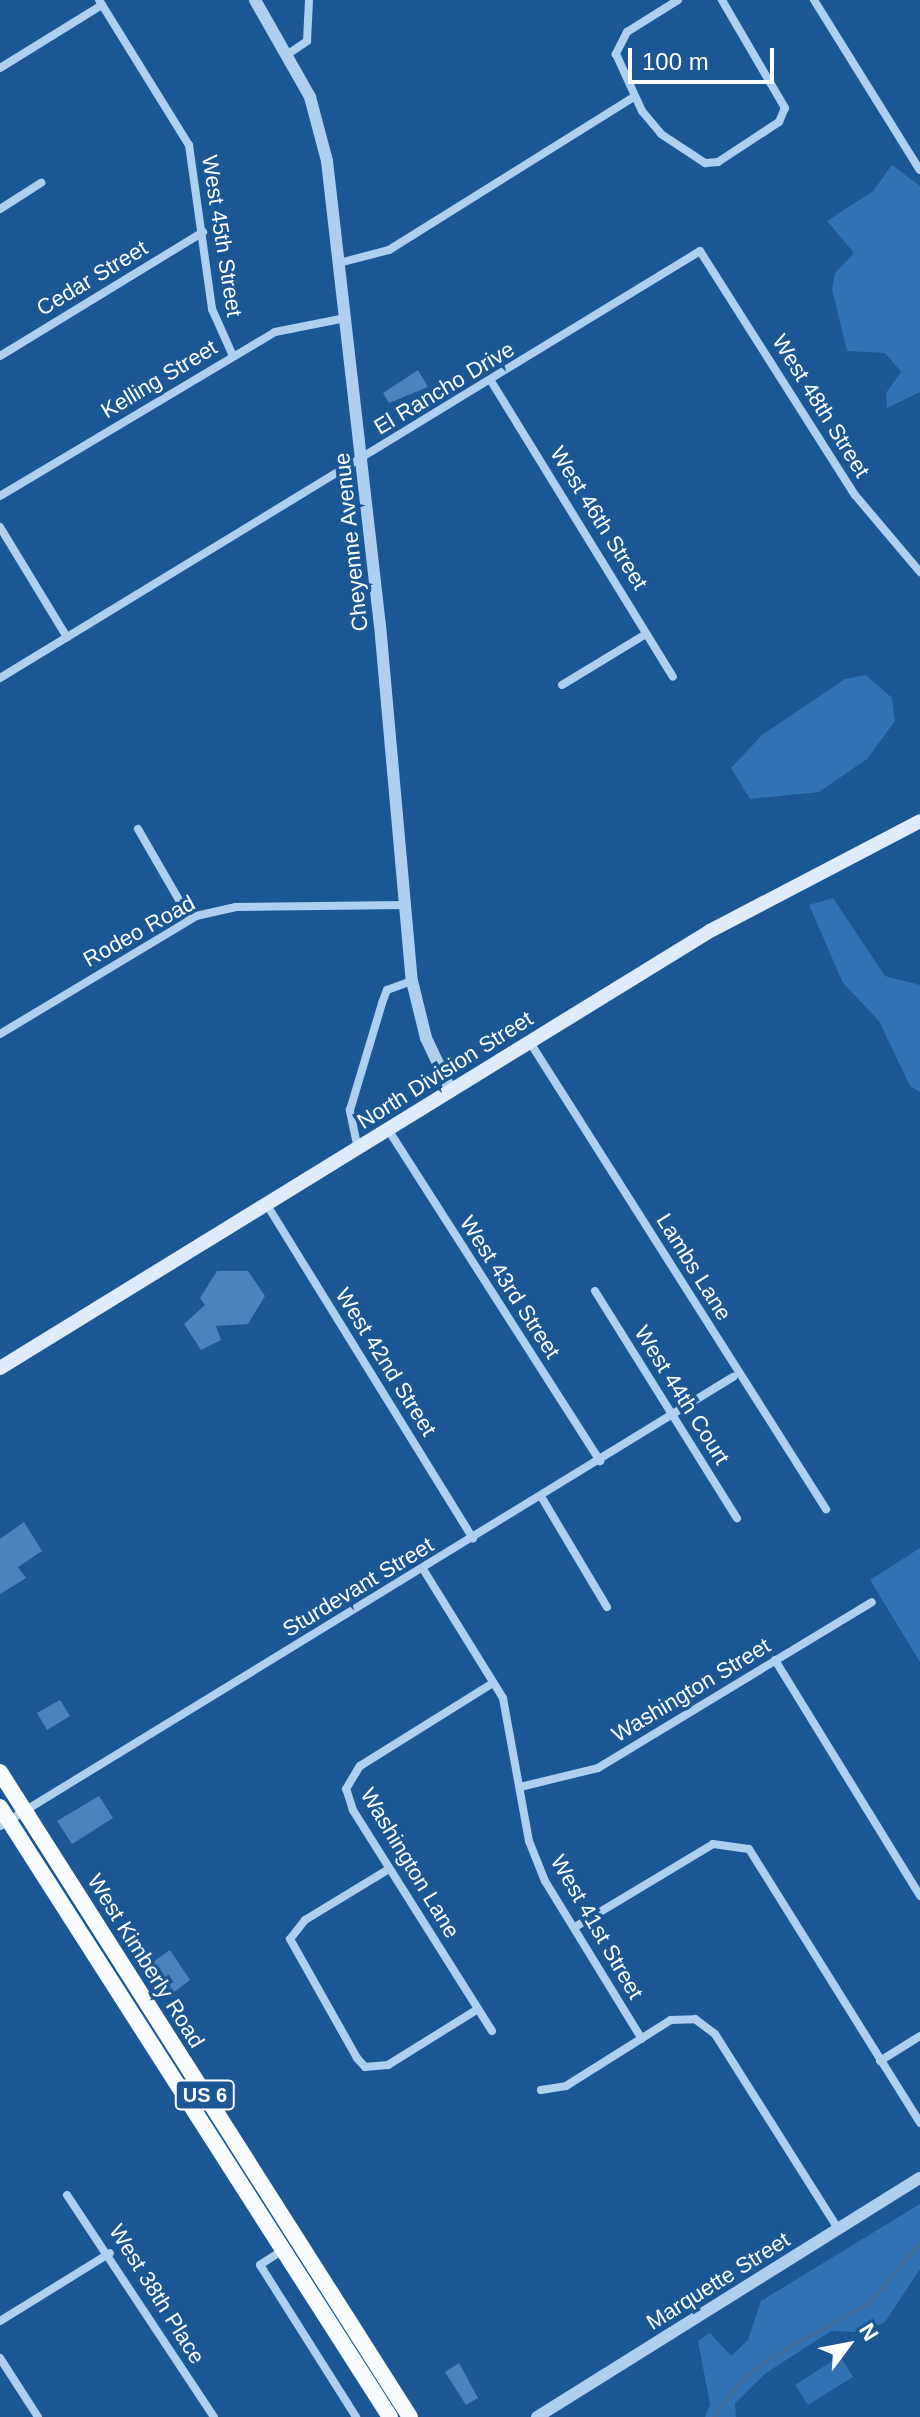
<!DOCTYPE html>
<style>
body{margin:0}
#map{position:relative;width:920px;height:2417px;overflow:hidden;background:#1c5795;font-family:Helvetica,sans-serif}
div>[style]{position:absolute}
.green>*{inset:0;background:#3072b3}
.stream>*{height:3px;margin:-1.5px;padding:0 1.5px;transform-origin:1.5px;border-radius:1.5px;background:#426c98}
.building>*{inset:0;background:#4a83be}
.minor>*{height:8px;margin:-4px;padding:0 4px;transform-origin:4px;border-radius:4px;background:#afcfef}
.tertiary>*{height:12px;margin:-6px;padding:0 6px;transform-origin:6px;border-radius:6px;background:#afcfef}
.secondary>*{height:14px;margin:-7px;padding:0 7px;transform-origin:7px;border-radius:7px;background:#ddebfb}
.primary>*{height:16px;margin:-8px;padding:0 8px;transform-origin:8px;border-radius:8px;background:#f8fbff}
span{translate:-50% -50%;white-space:nowrap;text-align:center;line-height:1.15;-webkit-text-stroke:7px #1c5795;paint-order:stroke}
.shield-label span{padding:2px 6px;background:#1c5795;border:2px solid;border-radius:6px;-webkit-text-stroke-width:0}
.shield-label{font-size:20px;color:#fff;font-weight:700}
.street-label{font-size:22px;color:#fff}
.north{position:absolute;left:808px;top:2305px;width:80px;height:80px;-webkit-text-stroke:6px #1c5795;paint-order:stroke;rotate:58deg;font-size:22px;font-weight:700;line-height:32px;text-align:center;color:#fff}
.north::after{content:'';display:block;margin:auto;width:28px;height:36px;background:#fff;clip-path:polygon(50% 0,100% 100%,50% 72%,0 100%)}
.scale{position:absolute;left:628px;top:48px;width:146px;height:36px;box-sizing:border-box;border:4px solid #fff;border-top:0;padding-left:10px;font-size:24px;line-height:28px;white-space:nowrap;color:#fff;-webkit-text-stroke:6px #1c5795;paint-order:stroke}
</style>
<div id="map">
<div class="green">
<i style="clip-path:polygon(892px 165px,920px 186px,920px 392px,887px 408px,886px 393px,901px 372px,885px 353px,847px 351px,832px 289px,835px 273px,854px 253px,827px 221px,873px 191px)"></i>
<i style="clip-path:polygon(866px 675px,892px 698px,895px 721px,867px 759px,819px 792px,750px 799px,731px 768px,762px 735px,845px 679px)"></i>
<i style="clip-path:polygon(833px 898px,885px 976px,920px 985px,920px 1092px,910px 1086px,879px 1021px,843px 983px,809px 905px)"></i>
<i style="clip-path:polygon(920px 1548px,920px 1662px,870px 1580px)"></i>
<i style="clip-path:polygon(920px 2204px,920px 2269px,885px 2322px,862px 2332px,831px 2331px,766px 2373px,735px 2403px,736px 2417px,705px 2417px,710px 2404px,698px 2341px,710px 2333px,731px 2356px,748px 2340px,761px 2301px)"></i>
<i style="clip-path:polygon(840px 2356px,853px 2377px,808px 2405px,795px 2385px)"></i>
</div>
<div class="stream">
<i style="left:713px;top:2417px;width:49px;rotate:-52.4deg"></i>
<i style="left:743px;top:2378px;width:31px;rotate:-37deg"></i>
<i style="left:768px;top:2359px;width:115px;rotate:-29deg"></i>
<i style="left:869px;top:2303px;width:79px;rotate:-49.6deg"></i>
</div>
<div class="building">
<i style="clip-path:polygon(418px 370px,428px 387px,389px 403px,383px 393px)"></i>
<i style="clip-path:polygon(217px 1271px,248px 1271px,265px 1296px,248px 1324px,216px 1326px,221px 1340px,201px 1350px,184px 1324px,205px 1305px,200px 1298px)"></i>
<i style="clip-path:polygon(24px 1522px,42px 1551px,18px 1567px,26px 1578px,0 1594px,0 1539px)"></i>
<i style="clip-path:polygon(60px 1700px,70px 1716px,47px 1730px,37px 1713px)"></i>
<i style="clip-path:polygon(99px 1796px,113px 1818px,72px 1844px,57px 1821px)"></i>
<i style="clip-path:polygon(170px 1950px,190px 1980px,173px 1993px,153px 1962px)"></i>
<i style="clip-path:polygon(459px 2363px,478px 2398px,466px 2405px,445px 2372px)"></i>
</div>
<div class="minor">
<i style="left:99px;top:0;width:171px;rotate:58.2deg"></i>
<i style="left:189px;top:145px;width:166px;rotate:82deg"></i>
<i style="left:212px;top:309px;width:51px;rotate:65.9deg"></i>
<i style="left:678px;top:0;width:60px;rotate:147.9deg"></i>
<i style="left:627px;top:32px;width:25px;rotate:117deg"></i>
<i style="left:616px;top:54px;width:63px;rotate:65.5deg"></i>
<i style="left:642px;top:111px;width:30px;rotate:50deg"></i>
<i style="left:661px;top:134px;width:53px;rotate:33.4deg"></i>
<i style="left:705px;top:163px;width:13px;rotate:-4deg"></i>
<i style="left:718px;top:162px;width:73px;rotate:-33.3deg"></i>
<i style="left:779px;top:122px;width:15px;rotate:-67deg"></i>
<i style="left:785px;top:108px;width:125px;rotate:-120.3deg"></i>
<i style="left:814px;top:0;width:200px;rotate:58.1deg"></i>
<i style="left:288px;top:54px;width:23px;rotate:-34deg"></i>
<i style="left:307px;top:41px;width:41px;rotate:-87.2deg"></i>
<i style="left:0;top:68px;width:120px;rotate:-31.7deg"></i>
<i style="left:0;top:209px;width:49px;rotate:-32.4deg"></i>
<i style="left:339px;top:263px;width:52px;rotate:-14.6deg"></i>
<i style="left:389px;top:250px;width:287px;rotate:-32deg"></i>
<i style="left:0;top:356px;width:238px;rotate:-31.4deg"></i>
<i style="left:491px;top:381px;width:347px;rotate:58.4deg"></i>
<i style="left:0;top:496px;width:320px;rotate:-30.8deg"></i>
<i style="left:275px;top:332px;width:72px;rotate:-11.2deg"></i>
<i style="left:0;top:527px;width:129px;rotate:58.7deg"></i>
<i style="left:0;top:678px;width:820px;rotate:-31.38deg"></i>
<i style="left:700px;top:251px;width:289px;rotate:57.6deg"></i>
<i style="left:855px;top:495px;width:101px;rotate:49.8deg"></i>
<i style="left:562px;top:685px;width:98px;rotate:-31.3deg"></i>
<i style="left:138px;top:829px;width:104px;rotate:60deg"></i>
<i style="left:0;top:1034px;width:229px;rotate:-31deg"></i>
<i style="left:196px;top:916px;width:41px;rotate:-12.7deg"></i>
<i style="left:236px;top:907px;width:170px;rotate:-0.7deg"></i>
<i style="left:531px;top:1044px;width:551px;rotate:57.61deg"></i>
<i style="left:389px;top:1131px;width:392px;rotate:57.4deg"></i>
<i style="left:358px;top:1149px;width:40px;rotate:-102deg"></i>
<i style="left:350px;top:1110px;width:112px;rotate:-73.3deg"></i>
<i style="left:382px;top:1003px;width:14px;rotate:-69deg"></i>
<i style="left:387px;top:990px;width:27px;rotate:-20deg"></i>
<i style="left:267px;top:1205px;width:392px;rotate:58.3deg"></i>
<i style="left:595px;top:1291px;width:268px;rotate:58deg"></i>
<i style="left:542px;top:1498px;width:127px;rotate:59.2deg"></i>
<i style="left:423px;top:1569px;width:152px;rotate:58.2deg"></i>
<i style="left:503px;top:1698px;width:145px;rotate:79.7deg"></i>
<i style="left:529px;top:1841px;width:43px;rotate:68.2deg"></i>
<i style="left:545px;top:1881px;width:185px;rotate:58.5deg"></i>
<i style="left:775px;top:1660px;width:277px;rotate:58.4deg"></i>
<i style="left:520px;top:1787px;width:80px;rotate:-13.7deg"></i>
<i style="left:598px;top:1768px;width:320px;rotate:-31.2deg"></i>
<i style="left:0;top:1826px;width:860px;rotate:-31.49deg"></i>
<i style="left:389px;top:1869px;width:98px;rotate:148.7deg"></i>
<i style="left:305px;top:1920px;width:24px;rotate:128deg"></i>
<i style="left:290px;top:1939px;width:137px;rotate:60.6deg"></i>
<i style="left:357px;top:2058px;width:12px;rotate:48deg"></i>
<i style="left:365px;top:2067px;width:23px;rotate:-5deg"></i>
<i style="left:388px;top:2065px;width:106px;rotate:-31.9deg"></i>
<i style="left:575px;top:1927px;width:161px;rotate:-31deg"></i>
<i style="left:713px;top:1844px;width:36px;rotate:8deg"></i>
<i style="left:749px;top:1849px;width:323px;rotate:58deg"></i>
<i style="left:492px;top:2031px;width:261px;rotate:-122.2deg"></i>
<i style="left:353px;top:1810px;width:22px;rotate:-108deg"></i>
<i style="left:346px;top:1789px;width:27px;rotate:-59deg"></i>
<i style="left:360px;top:1766px;width:157px;rotate:-32deg"></i>
<i style="left:880px;top:2061px;width:47px;rotate:-32deg"></i>
<i style="left:541px;top:2090px;width:25px;rotate:-9deg"></i>
<i style="left:566px;top:2086px;width:124px;rotate:-32.2deg"></i>
<i style="left:671px;top:2020px;width:24px;rotate:-2deg"></i>
<i style="left:695px;top:2019px;width:25px;rotate:37deg"></i>
<i style="left:715px;top:2034px;width:232px;rotate:57.7deg"></i>
<i style="left:67px;top:2195px;width:266px;rotate:56.5deg"></i>
<i style="left:283px;top:2250px;width:27px;rotate:147deg"></i>
<i style="left:260px;top:2265px;width:180px;rotate:57.7deg"></i>
<i style="left:0;top:2321px;width:129px;rotate:-31.7deg"></i>
<i style="left:0;top:2358px;width:70px;rotate:57.2deg"></i>
</div>
<div class="tertiary">
<i style="left:255px;top:0;width:112px;rotate:60.4deg"></i>
<i style="left:310px;top:97px;width:66px;rotate:75.1deg"></i>
<i style="left:327px;top:161px;width:467px;rotate:83.5deg"></i>
<i style="left:380px;top:625px;width:357px;rotate:84.9deg"></i>
<i style="left:412px;top:981px;width:59px;rotate:76.2deg"></i>
<i style="left:426px;top:1038px;width:59px;rotate:64.7deg"></i>
<i style="left:537px;top:2417px;width:451px;rotate:-32deg"></i>
</div>
<div class="secondary">
<i style="left:0;top:1368px;width:834px;rotate:-31.61deg"></i>
<i style="left:710px;top:931px;width:237px;rotate:-27.6deg"></i>
</div>
<div class="primary">
<i style="left:0;top:1772px;width:764px;rotate:57.56deg"></i>
<i style="left:0;top:1807px;width:724px;rotate:57.41deg"></i>
</div>
<div class="shield-label">
<span style="left:205px;top:2095px">US 6</span>
</div>
<div class="street-label">
<span style="left:222px;top:236px;rotate:81deg">West 45th Street</span>
<span style="left:92px;top:278px;rotate:-31deg">Cedar Street</span>
<span style="left:159px;top:379px;rotate:-31deg">Kelling Street</span>
<span style="left:444px;top:388px;rotate:-31deg">El Rancho Drive</span>
<span style="left:821px;top:406px;rotate:58deg">West 48th Street</span>
<span style="left:599px;top:518px;rotate:58deg">West 46th Street</span>
<span style="left:351px;top:542px;rotate:-96deg">Cheyenne Avenue</span>
<span style="left:139px;top:931px;rotate:-29deg">Rodeo Road</span>
<span style="left:445px;top:1070px;rotate:-32deg">North Division Street</span>
<span style="left:694px;top:1267px;rotate:58deg">Lambs Lane</span>
<span style="left:510px;top:1287px;rotate:57deg">West 43rd Street</span>
<span style="left:386px;top:1362px;rotate:58deg">West 42nd Street</span>
<span style="left:682px;top:1395px;rotate:58deg">West 44th Court</span>
<span style="left:358px;top:1587px;rotate:-31deg">Sturdevant Street</span>
<span style="left:691px;top:1690px;rotate:-31deg">Washington Street</span>
<span style="left:410px;top:1863px;rotate:59deg">Washington Lane</span>
<span style="left:597px;top:1927px;rotate:60deg">West 41st Street</span>
<span style="left:146px;top:1961px;rotate:58deg">West Kimberly Road</span>
<span style="left:718px;top:2281px;rotate:-32deg">Marquette Street</span>
<span style="left:157px;top:2294px;rotate:58deg">West 38th Place</span>
</div>
<div class="north">N</div>
<div class="scale">100 m</div>
</div>
